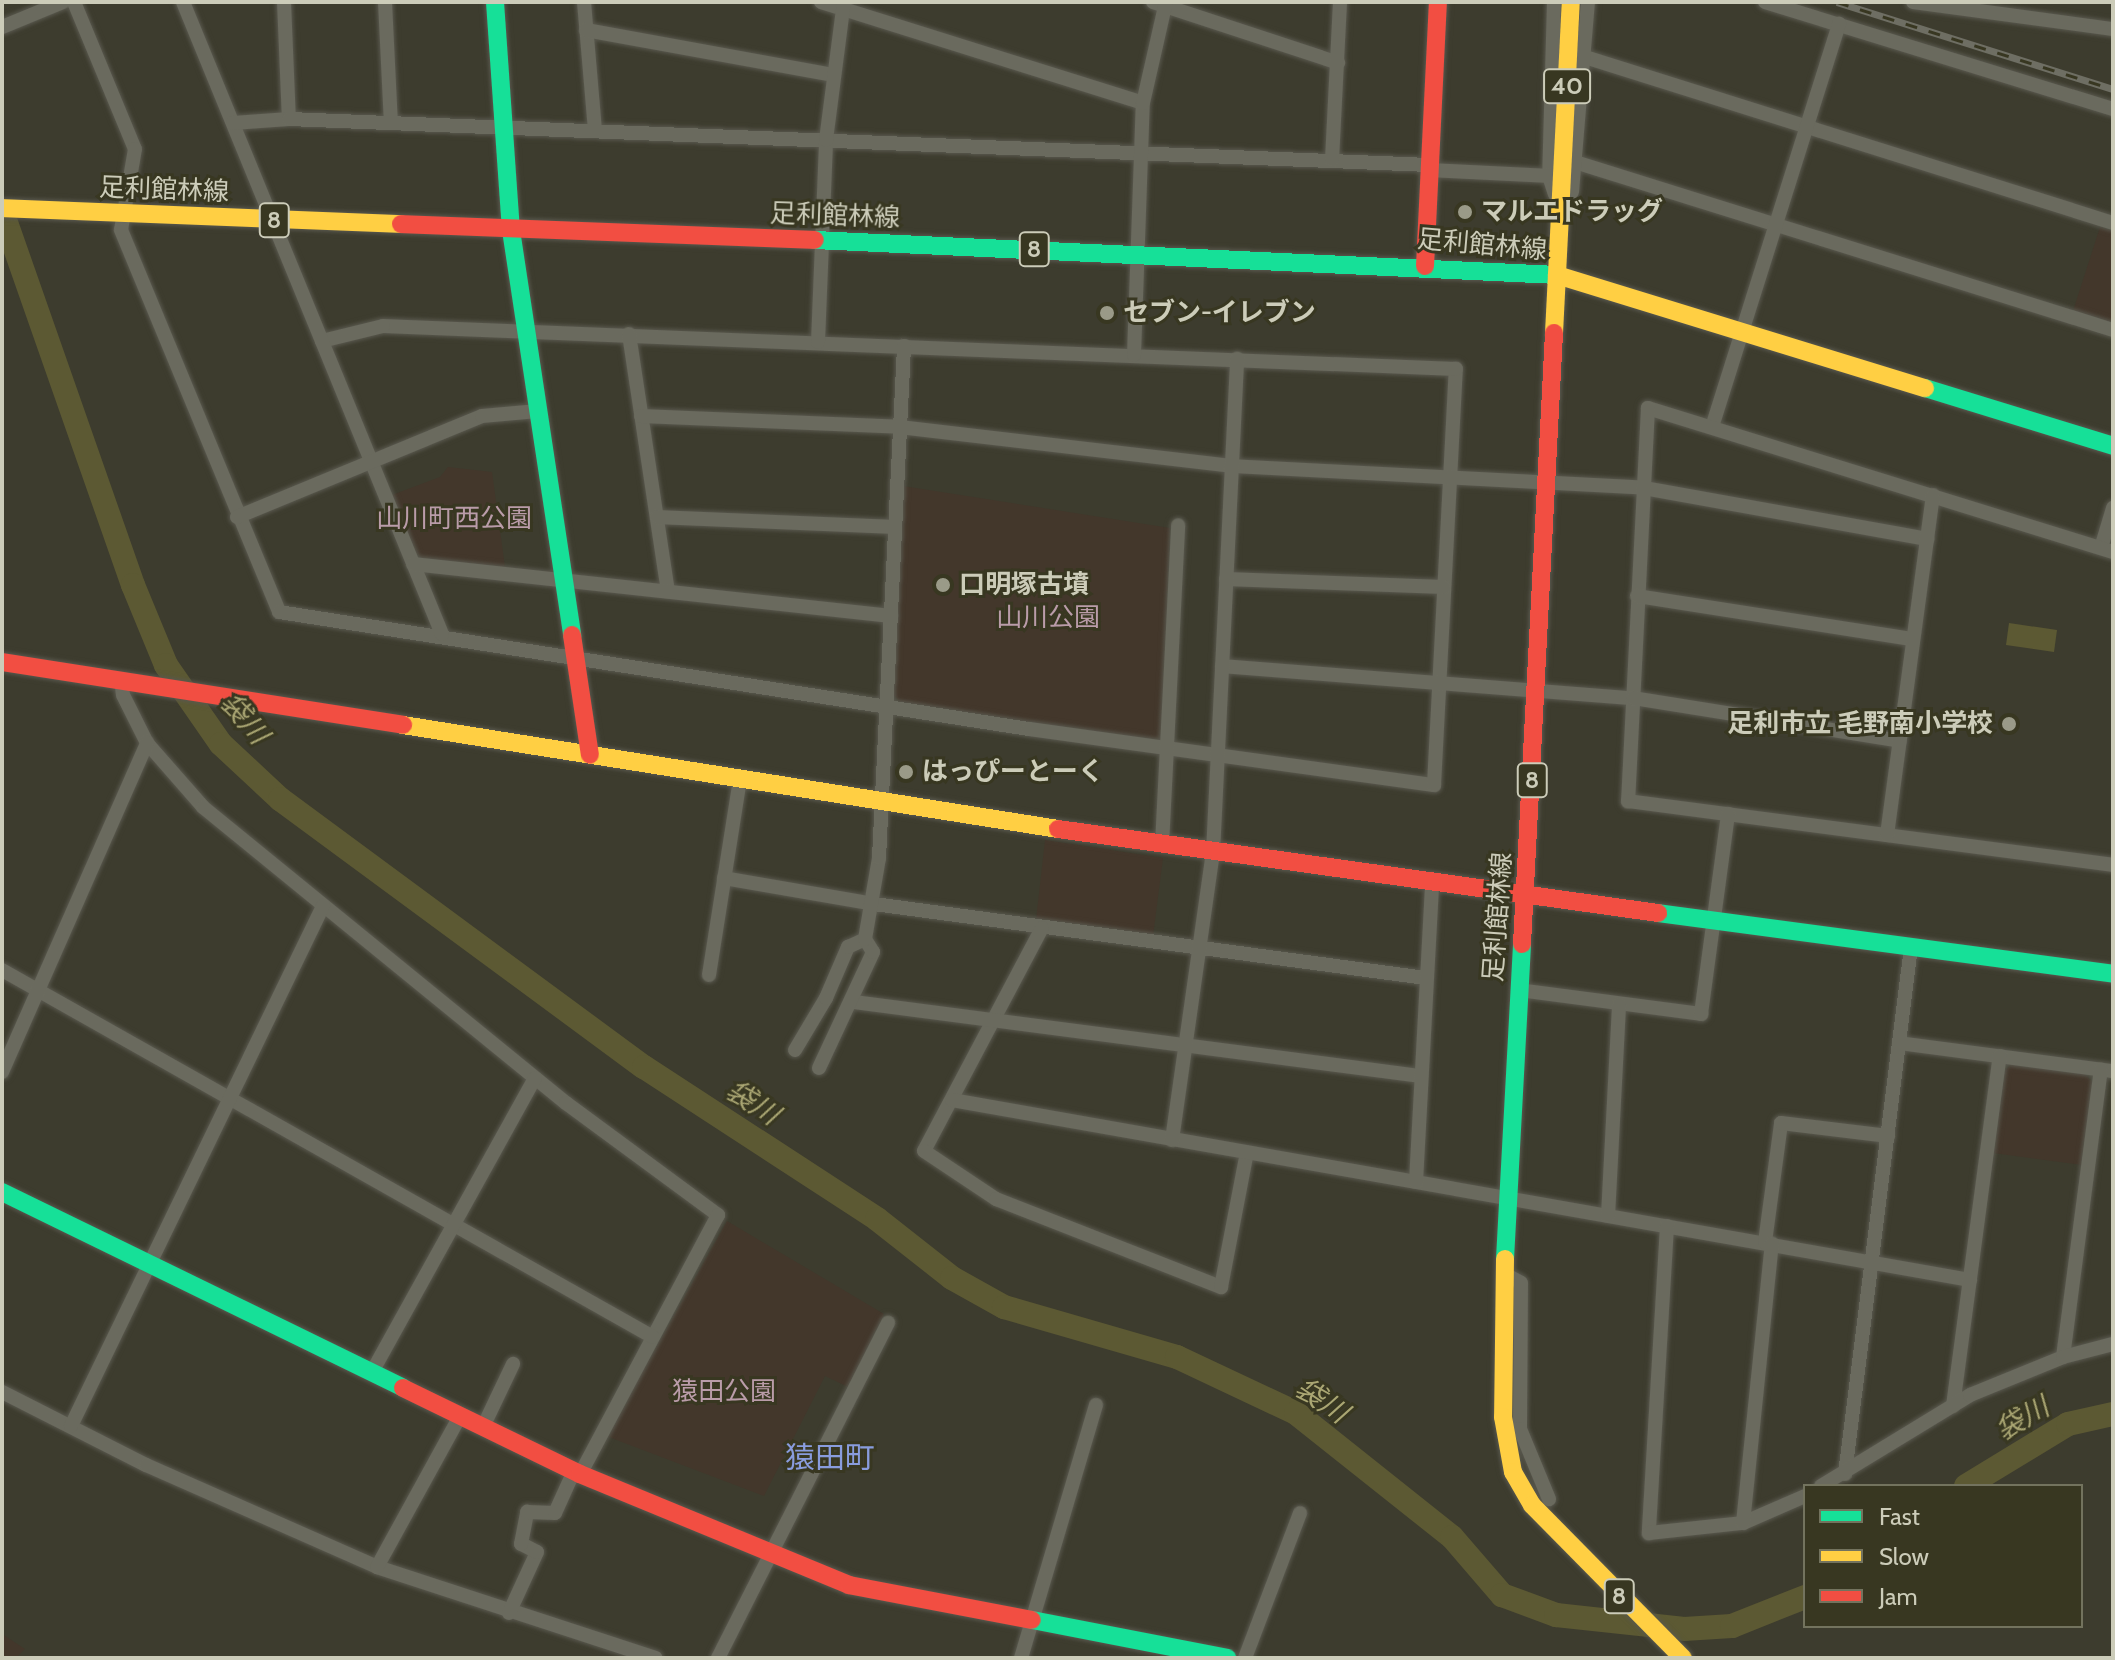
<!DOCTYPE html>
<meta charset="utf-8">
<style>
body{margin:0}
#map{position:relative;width:2115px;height:1660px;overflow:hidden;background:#3d3c2e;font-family:Cabin,"Noto Sans JP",sans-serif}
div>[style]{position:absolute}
.green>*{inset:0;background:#43372b}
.water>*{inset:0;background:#5c5933}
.river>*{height:24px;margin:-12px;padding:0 12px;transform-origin:12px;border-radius:12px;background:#5c5933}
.roads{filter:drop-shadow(0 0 2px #59584e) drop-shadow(0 0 2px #59584e)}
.street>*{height:14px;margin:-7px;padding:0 7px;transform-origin:7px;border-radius:7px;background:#6a6a5e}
.fast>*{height:18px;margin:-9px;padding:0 9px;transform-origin:9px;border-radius:9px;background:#16e098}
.slow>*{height:18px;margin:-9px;padding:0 9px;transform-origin:9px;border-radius:9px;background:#ffcf43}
.jam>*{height:18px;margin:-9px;padding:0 9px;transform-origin:9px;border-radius:9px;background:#f24e42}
.rail>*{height:7px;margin-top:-3.5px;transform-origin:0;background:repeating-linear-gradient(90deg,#383721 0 12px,#6e6e63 0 24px);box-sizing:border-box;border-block:2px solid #6e6e63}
.dots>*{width:22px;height:22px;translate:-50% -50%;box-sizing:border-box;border:4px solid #383721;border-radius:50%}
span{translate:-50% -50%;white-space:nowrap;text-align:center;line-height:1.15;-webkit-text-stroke:6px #383721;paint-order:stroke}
.shield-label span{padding:2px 6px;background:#383721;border:2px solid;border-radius:6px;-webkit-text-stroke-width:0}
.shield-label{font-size:24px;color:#ccccb9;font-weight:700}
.street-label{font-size:26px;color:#ccccb9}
.poi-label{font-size:26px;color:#ccccb9;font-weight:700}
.left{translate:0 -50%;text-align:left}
.right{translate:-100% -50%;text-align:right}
.park-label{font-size:26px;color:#ba9ca9}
.water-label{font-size:28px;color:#aaa673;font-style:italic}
.quarter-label{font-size:30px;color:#899cdd}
.frame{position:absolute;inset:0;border:4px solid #ccccb9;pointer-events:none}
.legend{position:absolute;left:1803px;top:1484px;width:280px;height:144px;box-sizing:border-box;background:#383721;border:2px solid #73735e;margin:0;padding:10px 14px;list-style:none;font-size:24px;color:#ccccb9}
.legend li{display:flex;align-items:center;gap:16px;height:40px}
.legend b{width:40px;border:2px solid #73735e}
</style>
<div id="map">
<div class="green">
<i style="clip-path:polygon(2100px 227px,2113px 231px,2113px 323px,2073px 311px)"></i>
<i style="clip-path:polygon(448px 467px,492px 472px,505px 567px,425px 560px,415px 553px,392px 495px,440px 477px)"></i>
<i style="clip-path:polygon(903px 486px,1170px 528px,1162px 743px,900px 702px,892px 694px)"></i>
<i style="clip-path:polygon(1045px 840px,1163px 858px,1153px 936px,1036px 920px)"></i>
<i style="clip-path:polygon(2013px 1063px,2083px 1072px,2093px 1083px,2082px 1165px,1993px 1153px,2004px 1071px)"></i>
<i style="clip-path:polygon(727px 1221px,884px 1314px,848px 1387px,825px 1376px,764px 1496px,606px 1436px)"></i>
<i style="clip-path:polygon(2px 1634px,25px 1649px,17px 1657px,2px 1658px)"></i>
</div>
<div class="water">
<i style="clip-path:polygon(2009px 623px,2057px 630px,2054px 652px,2006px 645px)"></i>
</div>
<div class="river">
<i style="left:2px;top:211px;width:396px;rotate:70.7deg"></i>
<i style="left:133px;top:585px;width:87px;rotate:67.6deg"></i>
<i style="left:166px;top:665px;width:96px;rotate:55.2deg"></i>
<i style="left:221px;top:744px;width:81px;rotate:43deg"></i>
<i style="left:280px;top:799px;width:452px;rotate:36.4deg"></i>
<i style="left:644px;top:1067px;width:278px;rotate:33.1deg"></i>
<i style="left:877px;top:1219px;width:95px;rotate:38.2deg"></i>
<i style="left:952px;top:1278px;width:60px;rotate:29.1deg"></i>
<i style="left:1004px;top:1307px;width:180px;rotate:16.1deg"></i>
<i style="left:1177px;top:1357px;width:132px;rotate:25.2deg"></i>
<i style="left:1296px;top:1413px;width:199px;rotate:38.5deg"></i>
<i style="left:1452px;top:1537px;width:77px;rotate:49.2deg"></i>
<i style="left:1502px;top:1595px;width:58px;rotate:20.3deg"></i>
<i style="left:1556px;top:1615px;width:129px;rotate:6.2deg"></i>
<i style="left:1684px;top:1629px;width:48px;rotate:-3.6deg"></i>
<i style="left:1732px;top:1626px;width:79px;rotate:-21.7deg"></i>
<i style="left:1966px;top:1486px;width:119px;rotate:-31.3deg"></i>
<i style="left:2068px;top:1424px;width:46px;rotate:-12.5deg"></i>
</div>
<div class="roads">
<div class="street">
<i style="left:74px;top:2px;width:159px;rotate:67.5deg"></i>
<i style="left:135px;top:149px;width:82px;rotate:99.8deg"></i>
<i style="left:121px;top:230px;width:413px;rotate:67.5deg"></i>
<i style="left:279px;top:612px;width:759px;rotate:8.87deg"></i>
<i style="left:1029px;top:729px;width:409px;rotate:7.9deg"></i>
<i style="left:1434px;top:785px;width:417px;rotate:-87deg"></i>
<i style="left:1456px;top:369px;width:1074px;rotate:-177.71deg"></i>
<i style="left:383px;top:326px;width:63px;rotate:166.2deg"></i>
<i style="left:183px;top:2px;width:683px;rotate:67.72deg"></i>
<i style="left:284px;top:2px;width:117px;rotate:87.6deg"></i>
<i style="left:385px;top:2px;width:121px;rotate:87.2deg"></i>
<i style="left:584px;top:2px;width:129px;rotate:85.1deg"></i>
<i style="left:821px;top:2px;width:337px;rotate:17.4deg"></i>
<i style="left:1153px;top:2px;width:195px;rotate:18.2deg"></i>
<i style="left:1554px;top:2px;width:174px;rotate:91.6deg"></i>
<i style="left:1549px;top:176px;width:19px;rotate:72deg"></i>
<i style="left:1765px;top:2px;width:364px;rotate:17.1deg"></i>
<i style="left:1913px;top:2px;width:202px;rotate:7.7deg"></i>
<i style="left:2px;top:27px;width:66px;rotate:-22.3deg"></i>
<i style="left:586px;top:30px;width:252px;rotate:10.3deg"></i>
<i style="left:1585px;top:57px;width:553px;rotate:17.45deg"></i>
<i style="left:233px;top:123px;width:56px;rotate:-4.1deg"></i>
<i style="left:289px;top:119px;width:1143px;rotate:2.31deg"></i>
<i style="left:1332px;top:160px;width:158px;rotate:-87.1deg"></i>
<i style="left:1575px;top:162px;width:564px;rotate:17.34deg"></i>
<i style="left:1431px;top:170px;width:118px;rotate:2.9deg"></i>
<i style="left:1572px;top:192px;width:191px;rotate:-85.2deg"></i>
<i style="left:629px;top:334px;width:260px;rotate:81.4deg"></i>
<i style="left:818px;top:342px;width:202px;rotate:-87.7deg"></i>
<i style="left:826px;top:140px;width:139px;rotate:-82.6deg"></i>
<i style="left:1134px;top:355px;width:252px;rotate:-88deg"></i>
<i style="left:1143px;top:103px;width:104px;rotate:-77.2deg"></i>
<i style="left:641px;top:416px;width:259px;rotate:2.4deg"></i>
<i style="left:900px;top:427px;width:333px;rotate:6.7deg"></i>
<i style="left:1231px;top:466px;width:414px;rotate:3deg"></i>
<i style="left:1644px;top:488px;width:288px;rotate:10.2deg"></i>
<i style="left:1712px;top:427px;width:423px;rotate:-72.5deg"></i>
<i style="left:237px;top:517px;width:265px;rotate:-22.4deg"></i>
<i style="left:482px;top:416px;width:56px;rotate:-5.1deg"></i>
<i style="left:657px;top:517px;width:238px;rotate:2.4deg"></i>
<i style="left:2101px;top:548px;width:42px;rotate:-73.3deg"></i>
<i style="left:2113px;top:552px;width:487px;rotate:-162.8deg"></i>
<i style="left:1648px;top:408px;width:394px;rotate:92.9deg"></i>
<i style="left:1628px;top:801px;width:489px;rotate:7.5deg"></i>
<i style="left:413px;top:564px;width:481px;rotate:6.2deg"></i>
<i style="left:1226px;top:579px;width:218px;rotate:2.1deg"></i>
<i style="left:1637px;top:596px;width:279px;rotate:8.9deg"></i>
<i style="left:1222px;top:666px;width:412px;rotate:4.5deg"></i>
<i style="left:1633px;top:698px;width:270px;rotate:9.1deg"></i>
<i style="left:121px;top:679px;width:16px;rotate:83deg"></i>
<i style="left:123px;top:695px;width:54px;rotate:63.4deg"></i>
<i style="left:147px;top:743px;width:85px;rotate:48.8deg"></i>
<i style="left:203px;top:807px;width:468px;rotate:39.2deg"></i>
<i style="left:566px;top:1103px;width:189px;rotate:36.4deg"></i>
<i style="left:718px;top:1215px;width:293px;rotate:118deg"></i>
<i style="left:1887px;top:835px;width:343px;rotate:-82.3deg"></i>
<i style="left:1162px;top:845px;width:320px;rotate:-87.1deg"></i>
<i style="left:724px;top:878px;width:152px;rotate:9.8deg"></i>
<i style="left:874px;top:904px;width:557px;rotate:7.64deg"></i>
<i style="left:1042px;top:928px;width:252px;rotate:117.9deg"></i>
<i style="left:924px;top:1151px;width:87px;rotate:33.7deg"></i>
<i style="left:996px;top:1199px;width:242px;rotate:21.4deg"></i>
<i style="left:1221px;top:1287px;width:137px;rotate:-79.1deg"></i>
<i style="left:2px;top:970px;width:747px;rotate:29.41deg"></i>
<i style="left:709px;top:975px;width:197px;rotate:-81deg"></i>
<i style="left:1519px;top:990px;width:184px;rotate:7.5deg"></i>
<i style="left:1701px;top:1014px;width:202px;rotate:-82.3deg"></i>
<i style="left:854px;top:1002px;width:572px;rotate:7.44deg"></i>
<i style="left:1899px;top:1043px;width:216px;rotate:7.5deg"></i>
<i style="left:795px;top:1050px;width:61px;rotate:-59.2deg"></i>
<i style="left:826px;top:998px;width:56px;rotate:-66.7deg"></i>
<i style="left:848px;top:947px;width:19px;rotate:-25deg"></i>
<i style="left:819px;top:1068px;width:128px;rotate:-65deg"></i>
<i style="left:873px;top:952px;width:15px;rotate:-122deg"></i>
<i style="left:865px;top:939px;width:82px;rotate:-80.2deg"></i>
<i style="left:879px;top:858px;width:513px;rotate:-87.2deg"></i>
<i style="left:2px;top:1072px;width:360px;rotate:-66.2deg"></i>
<i style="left:952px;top:1100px;width:1034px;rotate:10.03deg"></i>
<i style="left:1172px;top:1140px;width:290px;rotate:-81.9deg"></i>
<i style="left:1213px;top:853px;width:495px;rotate:-87.2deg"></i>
<i style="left:1416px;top:1182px;width:299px;rotate:-86.9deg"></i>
<i style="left:1608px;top:1216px;width:212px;rotate:-87deg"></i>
<i style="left:1667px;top:1226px;width:308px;rotate:93.4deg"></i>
<i style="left:1649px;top:1533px;width:95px;rotate:-6.1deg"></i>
<i style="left:1743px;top:1523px;width:68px;rotate:-23.5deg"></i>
<i style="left:1765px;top:1242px;width:120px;rotate:-82.3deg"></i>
<i style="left:1781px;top:1123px;width:108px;rotate:6.9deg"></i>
<i style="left:1505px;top:1274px;width:18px;rotate:29deg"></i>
<i style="left:1521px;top:1283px;width:146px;rotate:90.4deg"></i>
<i style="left:1520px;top:1429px;width:76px;rotate:67.5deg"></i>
<i style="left:2063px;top:1357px;width:290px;rotate:-82.5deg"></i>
<i style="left:372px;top:1372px;width:336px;rotate:-61deg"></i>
<i style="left:2px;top:1392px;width:161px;rotate:26.9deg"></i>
<i style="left:146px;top:1465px;width:253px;rotate:23.8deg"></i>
<i style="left:377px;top:1567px;width:293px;rotate:18.1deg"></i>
<i style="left:1953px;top:1406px;width:353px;rotate:-82.4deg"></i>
<i style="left:71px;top:1426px;width:578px;rotate:-64.14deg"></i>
<i style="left:483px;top:1427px;width:70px;rotate:-64.5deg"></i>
<i style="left:1845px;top:1474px;width:531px;rotate:-82.86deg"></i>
<i style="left:1821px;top:1486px;width:175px;rotate:-31.4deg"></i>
<i style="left:1970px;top:1395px;width:100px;rotate:-22.2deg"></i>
<i style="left:2063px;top:1357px;width:52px;rotate:-14.6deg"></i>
<i style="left:1743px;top:1523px;width:281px;rotate:-84.1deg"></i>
<i style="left:377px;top:1567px;width:172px;rotate:-61.2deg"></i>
<i style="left:509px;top:1613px;width:67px;rotate:-65.3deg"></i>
<i style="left:537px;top:1552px;width:18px;rotate:-153deg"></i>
<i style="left:521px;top:1544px;width:33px;rotate:-79deg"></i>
<i style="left:527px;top:1512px;width:28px;rotate:2deg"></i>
<i style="left:555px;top:1513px;width:46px;rotate:-65.7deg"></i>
<i style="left:718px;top:1658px;width:376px;rotate:-63.1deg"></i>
<i style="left:1021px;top:1658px;width:264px;rotate:-73.5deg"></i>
<i style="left:1245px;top:1658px;width:155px;rotate:-69.2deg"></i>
</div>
<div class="fast">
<i style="left:495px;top:2px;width:229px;rotate:86deg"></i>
<i style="left:511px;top:230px;width:410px;rotate:81.4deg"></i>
<i style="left:815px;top:240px;width:743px;rotate:2.7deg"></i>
<i style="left:1925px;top:388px;width:197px;rotate:17.1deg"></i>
<i style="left:1658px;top:913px;width:459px;rotate:7.6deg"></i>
<i style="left:2px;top:1192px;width:446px;rotate:26deg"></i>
<i style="left:1505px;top:1259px;width:315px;rotate:-86.9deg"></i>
<i style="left:1032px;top:1620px;width:199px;rotate:11deg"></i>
</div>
<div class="slow">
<i style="left:2px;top:208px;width:399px;rotate:2.3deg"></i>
<i style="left:1557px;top:275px;width:385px;rotate:17.1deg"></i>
<i style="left:1554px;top:333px;width:331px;rotate:-87.1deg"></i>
<i style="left:403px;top:725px;width:663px;rotate:9.02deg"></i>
<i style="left:1505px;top:1259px;width:158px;rotate:90.7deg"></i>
<i style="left:1503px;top:1417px;width:56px;rotate:79.7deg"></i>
<i style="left:1513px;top:1472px;width:38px;rotate:60deg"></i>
<i style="left:1532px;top:1505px;width:215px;rotate:45.4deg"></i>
</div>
<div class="jam">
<i style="left:401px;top:224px;width:414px;rotate:2.2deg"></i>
<i style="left:1425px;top:266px;width:264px;rotate:-87.2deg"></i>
<i style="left:572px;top:635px;width:121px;rotate:81.5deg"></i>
<i style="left:2px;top:662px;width:406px;rotate:8.9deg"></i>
<i style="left:1058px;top:829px;width:606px;rotate:7.97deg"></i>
<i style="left:1522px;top:944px;width:612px;rotate:-87deg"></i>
<i style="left:403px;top:1388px;width:197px;rotate:25.9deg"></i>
<i style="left:580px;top:1474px;width:291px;rotate:22.4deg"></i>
<i style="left:849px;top:1585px;width:186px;rotate:10.8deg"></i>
</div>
</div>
<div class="rail">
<i style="left:1837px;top:2px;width:289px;rotate:17.5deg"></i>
</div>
<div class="dots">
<i style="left:1465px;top:212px;background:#9a9a88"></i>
<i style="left:1107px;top:313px;background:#9a9a88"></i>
<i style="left:943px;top:585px;background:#9a9a88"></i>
<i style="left:2009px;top:724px;background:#9a9a88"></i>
<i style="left:906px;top:772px;background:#9a9a88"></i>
</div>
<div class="shield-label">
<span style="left:1567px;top:86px">40</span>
<span style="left:274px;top:220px">8</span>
<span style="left:1034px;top:249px">8</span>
<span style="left:1532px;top:780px">8</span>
<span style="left:1619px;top:1596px">8</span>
</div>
<div class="street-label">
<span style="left:164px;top:190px;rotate:2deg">足利館林線</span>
<span style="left:835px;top:216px;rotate:2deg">足利館林線</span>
<span style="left:1482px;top:245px;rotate:5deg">足利館林線</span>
<span style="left:1498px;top:917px;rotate:-86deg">足利館林線</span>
</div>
<div class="poi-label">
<span class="left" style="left:1481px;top:212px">マルエドラッグ</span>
<span class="left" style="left:1123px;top:313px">セブン-イレブン</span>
<span class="left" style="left:959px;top:585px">口明塚古墳</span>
<span class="right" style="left:1993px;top:724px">足利市立 毛野南小学校</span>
<span class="left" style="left:922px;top:772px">はっぴーとーく</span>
</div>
<div class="park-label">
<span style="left:454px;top:519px">山川町西公園</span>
<span style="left:1048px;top:618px">山川公園</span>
<span style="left:724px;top:1392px">猿田公園</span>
</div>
<div class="water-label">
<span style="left:245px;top:718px;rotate:50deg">袋川</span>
<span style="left:753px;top:1102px;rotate:33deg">袋川</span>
<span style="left:1322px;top:1400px;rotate:34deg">袋川</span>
<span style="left:2022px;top:1418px;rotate:-30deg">袋川</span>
</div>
<div class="quarter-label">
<span style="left:830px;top:1458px">猿田町</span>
</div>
<div class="frame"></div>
<ul class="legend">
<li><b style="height:10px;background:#16e098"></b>Fast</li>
<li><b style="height:10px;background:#ffcf43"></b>Slow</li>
<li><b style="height:10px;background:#f24e42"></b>Jam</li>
</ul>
</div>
